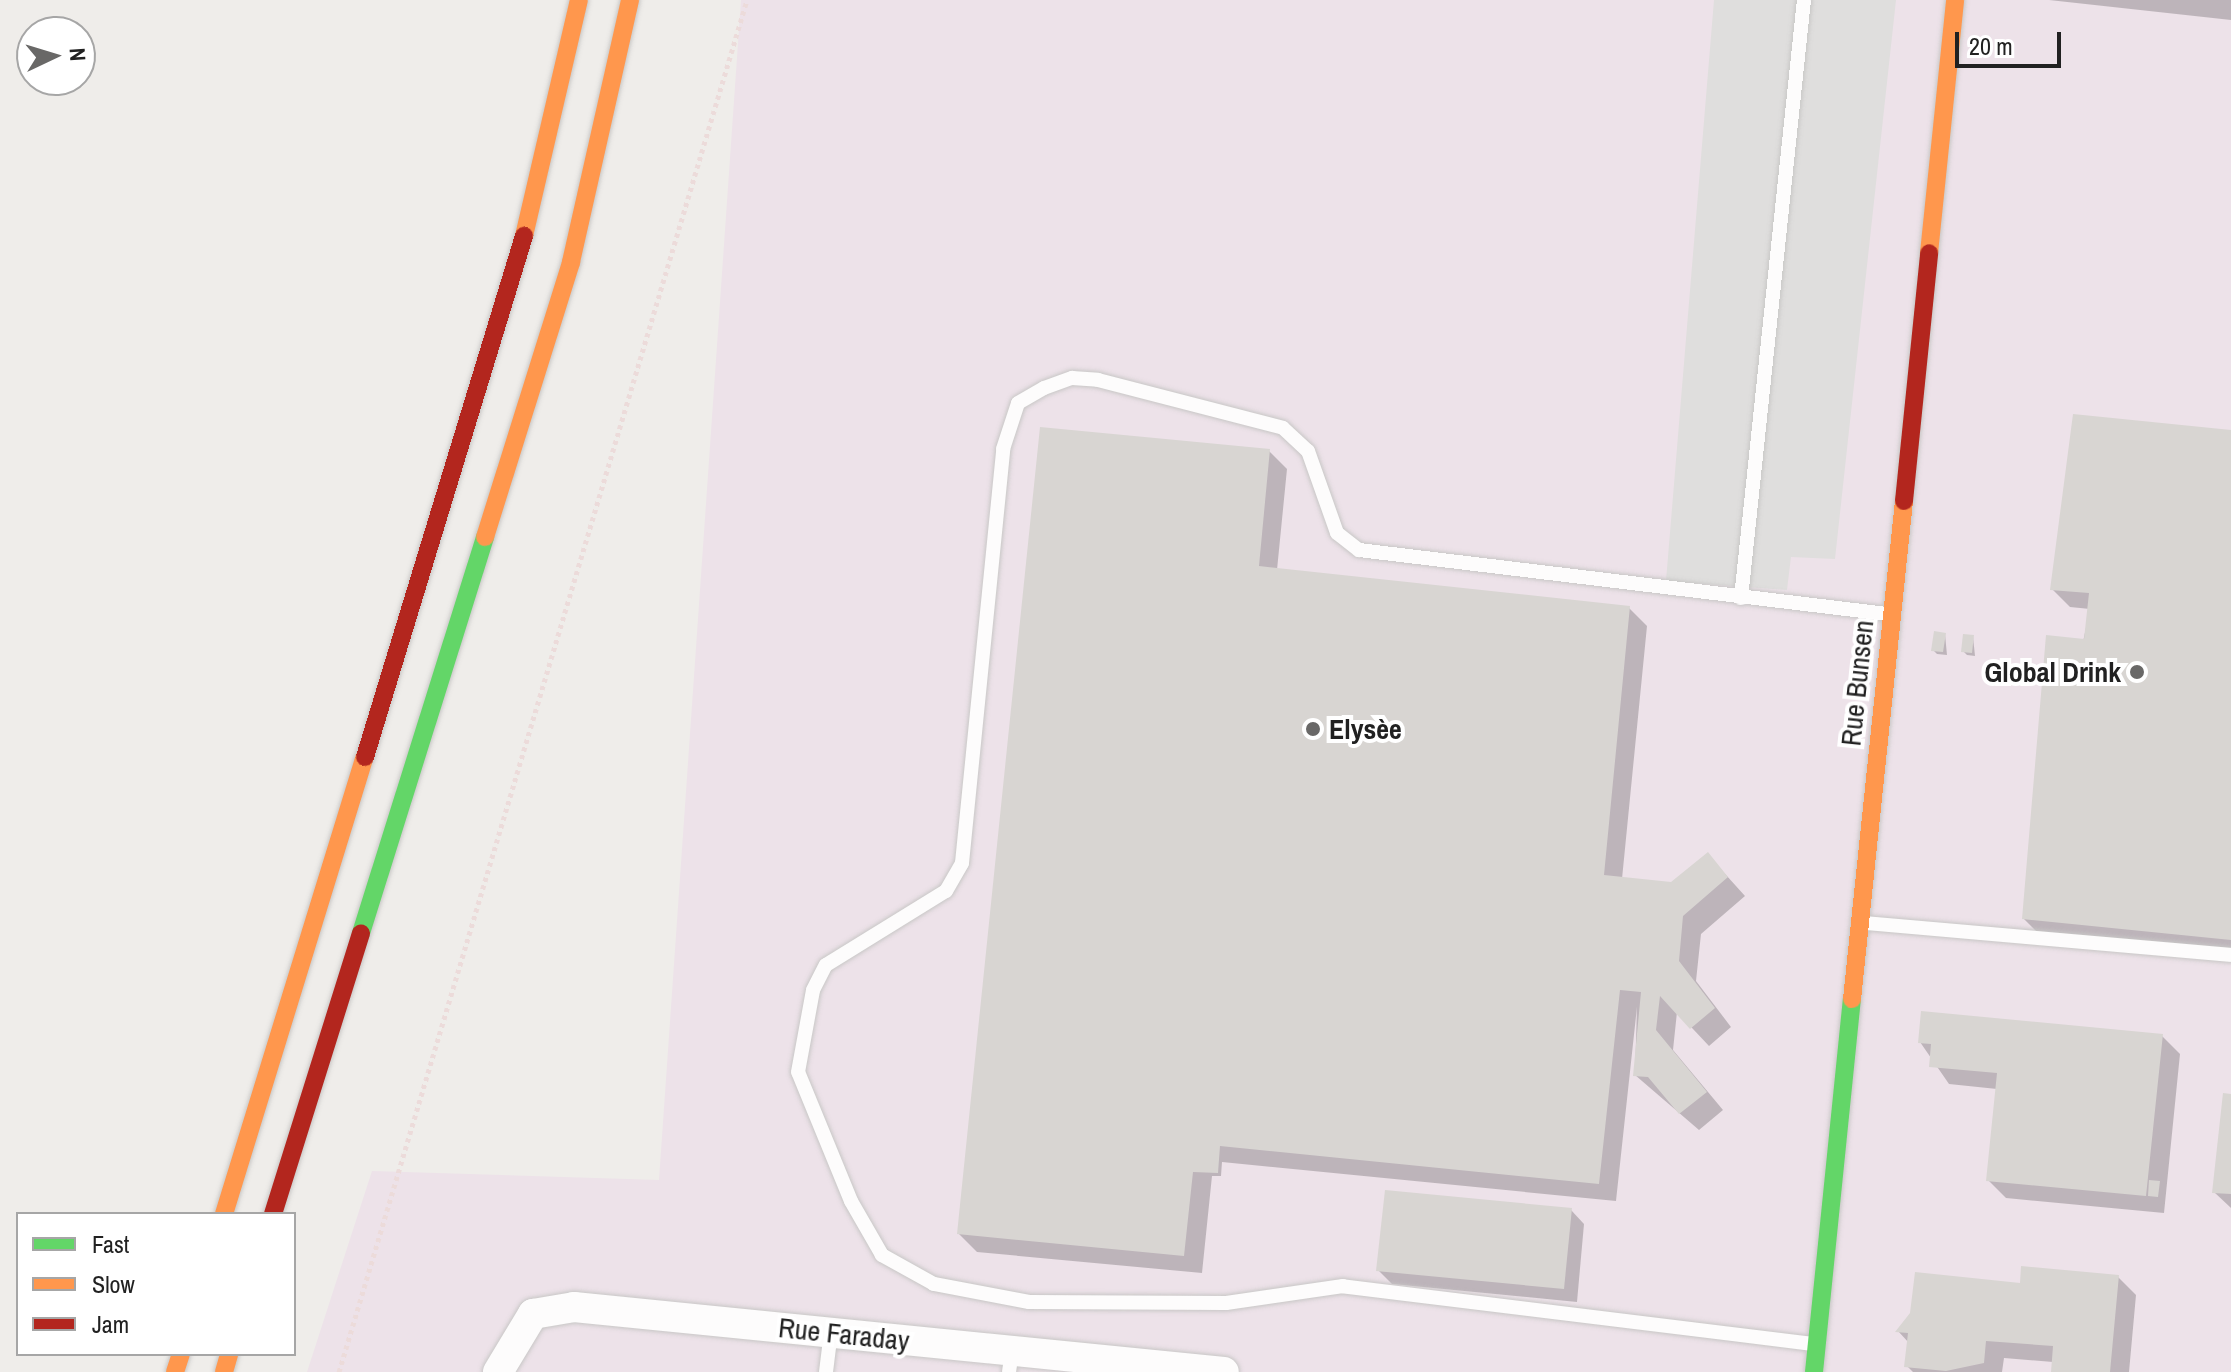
<!DOCTYPE html>
<meta charset="utf-8">
<style>
body{margin:0}
#map{position:relative;width:2231px;height:1372px;overflow:hidden;background:#efedea;font-family:"Archivo Narrow",sans-serif}
div>[style]{position:absolute}
.industrial>*{inset:0;background:#ede2e9}
.parking>*{inset:0;background:#dfdedd}
.shadow>*{inset:0;background:#0003}
.building>*{inset:0;background:#d8d5d2}
.path>*{height:5px;margin-top:-2.5px;transform-origin:0;background:repeating-linear-gradient(90deg,#ecdbda 0 4px,transparent 0 8px)}
.roads{filter:drop-shadow(0 0 2px #c8c7c6) drop-shadow(0 0 2px #c8c7c6)}
.lane>*{height:14px;margin:-7px;padding:0 7px;transform-origin:7px;border-radius:7px;background:#fdfcfc}
.street>*{height:30px;margin:-15px;padding:0 15px;transform-origin:15px;border-radius:15px;background:#fdfcfc}
.fast>*{height:18px;margin:-9px;padding:0 9px;transform-origin:9px;border-radius:9px;background:#63d668}
.slow>*{height:18px;margin:-9px;padding:0 9px;transform-origin:9px;border-radius:9px;background:#ff974d}
.jam>*{height:18px;margin:-9px;padding:0 9px;transform-origin:9px;border-radius:9px;background:#b3261e}
.dots>*{width:22px;height:22px;translate:-50% -50%;box-sizing:border-box;border:4px solid #fff;border-radius:50%}
span{translate:-50% -50%;white-space:nowrap;text-align:center;line-height:1.15;-webkit-text-stroke:8px #fff;paint-order:stroke}
.poi-label{font-size:28px;color:#212121;font-weight:700}
.right{translate:-100% -50%;text-align:right}
.left{translate:0 -50%;text-align:left}
.street-label{font-size:28px;color:#212121}
.legend{position:absolute;left:16px;top:1212px;width:280px;height:144px;box-sizing:border-box;background:#fff;border:2px solid #a6a6a6;margin:0;padding:10px 14px;list-style:none;font-size:24px;color:#212121}
.legend li{display:flex;align-items:center;gap:16px;height:40px}
.legend b{width:40px;border:2px solid #a6a6a6}
.north{position:absolute;left:16px;top:16px;width:80px;height:80px;box-sizing:border-box;background:#fff;border:2px solid #a6a6a6;border-radius:50%;rotate:86deg;font-size:22px;font-weight:700;line-height:32px;text-align:center;color:#212121}
.north::after{content:'';display:block;margin:auto;width:28px;height:36px;background:#696867;clip-path:polygon(50% 0,100% 100%,50% 72%,0 100%)}
.scale{position:absolute;left:1955px;top:32px;width:106px;height:36px;box-sizing:border-box;border:4px solid #212121;border-top:0;padding-left:10px;font-size:24px;line-height:28px;white-space:nowrap;color:#212121;-webkit-text-stroke:6px #fff;paint-order:stroke}
</style>
<div id="map">
<div class="industrial">
<i style="clip-path:polygon(741px 0,2231px 0,2231px 1372px,307px 1372px,372px 1171px,659px 1180px)"></i>
</div>
<div class="parking">
<i style="clip-path:polygon(1714px 0,1896px 0,1835px 559px,1791px 557px,1787px 590px,1666px 581px)"></i>
</div>
<div class="shadow">
<i style="clip-path:polygon(2231px 0,2231px 20px,2049px 0)"></i>
<i style="clip-path:polygon(2231px 432px,2231px 955px,2042px 937px,2024px 919px,2090px 609px,2070px 607px,2052px 589px)"></i>
<i style="clip-path:polygon(1269px 451px,1287px 469px,1277px 570px,1629px 608px,1647px 626px,1622px 879px,1672px 884px,1708px 855px,1745px 896px,1701px 934px,1696px 981px,1731px 1027px,1709px 1046px,1677px 1012px,1673px 1050px,1723px 1110px,1699px 1130px,1635px 1075px,1637px 1007px,1616px 1201px,1222px 1162px,1221px 1176px,1212px 1176px,1202px 1273px,977px 1252px,959px 1234px)"></i>
<i style="clip-path:polygon(1945px 634px,1947px 655px,1937px 654px,1933px 650px)"></i>
<i style="clip-path:polygon(1973px 637px,1975px 656px,1967px 655px,1963px 651px)"></i>
<i style="clip-path:polygon(2162px 1036px,2180px 1054px,2164px 1213px,2006px 1198px,1988px 1180px,1997px 1089px,1949px 1084px,1920px 1042px)"></i>
<i style="clip-path:polygon(2231px 1096px,2231px 1208px,2214px 1192px)"></i>
<i style="clip-path:polygon(1571px 1210px,1584px 1224px,1577px 1302px,1392px 1284px,1378px 1270px)"></i>
<i style="clip-path:polygon(2118px 1277px,2136px 1295px,2129px 1372px,2053px 1372px,2053px 1362px,2004px 1358px,2002px 1372px,1913px 1372px,1907px 1366px,1909px 1343px,1898px 1331px,2021px 1285px)"></i>
</div>
<div class="building">
<i style="clip-path:polygon(2073px 414px,2231px 430px,2231px 940px,2022px 919px,2046px 635px,2084px 639px,2089px 593px,2050px 590px)"></i>
<i style="clip-path:polygon(1040px 427px,1270px 449px,1259px 566px,1630px 606px,1604px 875px,1671px 882px,1708px 852px,1728px 877px,1683px 916px,1679px 961px,1715px 1008px,1690px 1029px,1660px 996px,1656px 1030px,1707px 1092px,1679px 1114px,1648px 1077px,1633px 1076px,1641px 992px,1620px 990px,1599px 1184px,1220px 1146px,1218px 1173px,1193px 1172px,1184px 1256px,957px 1234px)"></i>
<i style="clip-path:polygon(1934px 631px,1946px 633px,1943px 652px,1931px 651px)"></i>
<i style="clip-path:polygon(1963px 634px,1974px 635px,1972px 653px,1961px 652px)"></i>
<i style="clip-path:polygon(1921px 1011px,2163px 1034px,2146px 1196px,1986px 1181px,1997px 1073px,1929px 1067px,1931px 1044px,1918px 1043px)"></i>
<i style="clip-path:polygon(2223px 1093px,2231px 1094px,2231px 1194px,2212px 1193px)"></i>
<i style="clip-path:polygon(2149px 1180px,2160px 1181px,2158px 1197px,2148px 1196px)"></i>
<i style="clip-path:polygon(1385px 1190px,1572px 1208px,1564px 1289px,1376px 1271px)"></i>
<i style="clip-path:polygon(2021px 1266px,2119px 1275px,2110px 1372px,2051px 1372px,2053px 1346px,1986px 1341px,1984px 1363px,1946px 1371px,1904px 1367px,1908px 1333px,1895px 1332px,1910px 1313px,1915px 1272px,2020px 1283px)"></i>
</div>
<div class="path">
<i style="left:339px;top:1372px;width:1431px;rotate:-73.44deg"></i>
</div>
<div class="roads">
<div class="lane">
<i style="left:1741px;top:598px;width:601px;rotate:-83.99deg"></i>
<i style="left:1865px;top:923px;width:367px;rotate:5deg"></i>
<i style="left:1813px;top:1344px;width:474px;rotate:-173deg"></i>
<i style="left:1343px;top:1286px;width:118px;rotate:171.7deg"></i>
<i style="left:1226px;top:1303px;width:197px;rotate:-179.7deg"></i>
<i style="left:1029px;top:1302px;width:97px;rotate:-169.3deg"></i>
<i style="left:934px;top:1284px;width:60px;rotate:-150.9deg"></i>
<i style="left:882px;top:1255px;width:62px;rotate:-119.9deg"></i>
<i style="left:851px;top:1201px;width:139px;rotate:-112.3deg"></i>
<i style="left:798px;top:1072px;width:83px;rotate:-79.6deg"></i>
<i style="left:813px;top:990px;width:28px;rotate:-63deg"></i>
<i style="left:826px;top:965px;width:141px;rotate:-31.7deg"></i>
<i style="left:946px;top:891px;width:32px;rotate:-60deg"></i>
<i style="left:962px;top:863px;width:416px;rotate:-84.3deg"></i>
<i style="left:1003px;top:449px;width:48px;rotate:-71.9deg"></i>
<i style="left:1018px;top:403px;width:30px;rotate:-30deg"></i>
<i style="left:1044px;top:388px;width:30px;rotate:-20deg"></i>
<i style="left:1072px;top:378px;width:26px;rotate:4deg"></i>
<i style="left:1098px;top:380px;width:191px;rotate:14.5deg"></i>
<i style="left:1283px;top:428px;width:34px;rotate:43deg"></i>
<i style="left:1308px;top:451px;width:87px;rotate:70.5deg"></i>
<i style="left:1337px;top:533px;width:28px;rotate:38deg"></i>
<i style="left:1359px;top:550px;width:532px;rotate:6.91deg"></i>
<i style="left:826px;top:1372px;width:39px;rotate:-83deg"></i>
<i style="left:1009px;top:1372px;width:21px;rotate:-82deg"></i>
</div>
<div class="street">
<i style="left:498px;top:1372px;width:68px;rotate:-58.9deg"></i>
<i style="left:533px;top:1314px;width:42px;rotate:-9.7deg"></i>
<i style="left:574px;top:1307px;width:653px;rotate:5.71deg"></i>
</div>
<div class="fast">
<i style="left:361px;top:933px;width:415px;rotate:-72.6deg"></i>
<i style="left:1814px;top:1372px;width:375px;rotate:-84.2deg"></i>
</div>
<div class="slow">
<i style="left:524px;top:236px;width:242px;rotate:-76.9deg"></i>
<i style="left:1929px;top:253px;width:254px;rotate:-84.1deg"></i>
<i style="left:485px;top:537px;width:288px;rotate:-72.6deg"></i>
<i style="left:571px;top:262px;width:269px;rotate:-77.3deg"></i>
<i style="left:1852px;top:999px;width:501px;rotate:-84.04deg"></i>
<i style="left:224px;top:1214px;width:478px;rotate:-72.9deg"></i>
<i style="left:175px;top:1372px;width:19px;rotate:-72deg"></i>
<i style="left:224px;top:1372px;width:19px;rotate:-74deg"></i>
</div>
<div class="jam">
<i style="left:1904px;top:501px;width:249px;rotate:-84.2deg"></i>
<i style="left:365px;top:757px;width:545px;rotate:-73.03deg"></i>
<i style="left:273px;top:1214px;width:294px;rotate:-72.6deg"></i>
</div>
</div>
<div class="dots">
<i style="left:2137px;top:672px;background:#696867"></i>
<i style="left:1313px;top:729px;background:#696867"></i>
</div>
<div class="poi-label">
<span class="right" style="left:2121px;top:672px">Global Drink</span>
<span class="left" style="left:1329px;top:729px">Elysèe</span>
</div>
<div class="street-label">
<span style="left:1857px;top:683px;rotate:-84deg">Rue Bunsen</span>
<span style="left:844px;top:1334px;rotate:6deg">Rue Faraday</span>
</div>
<ul class="legend">
<li><b style="height:10px;background:#63d668"></b>Fast</li>
<li><b style="height:10px;background:#ff974d"></b>Slow</li>
<li><b style="height:10px;background:#b3261e"></b>Jam</li>
</ul>
<div class="north">N</div>
<div class="scale">20 m</div>
</div>
